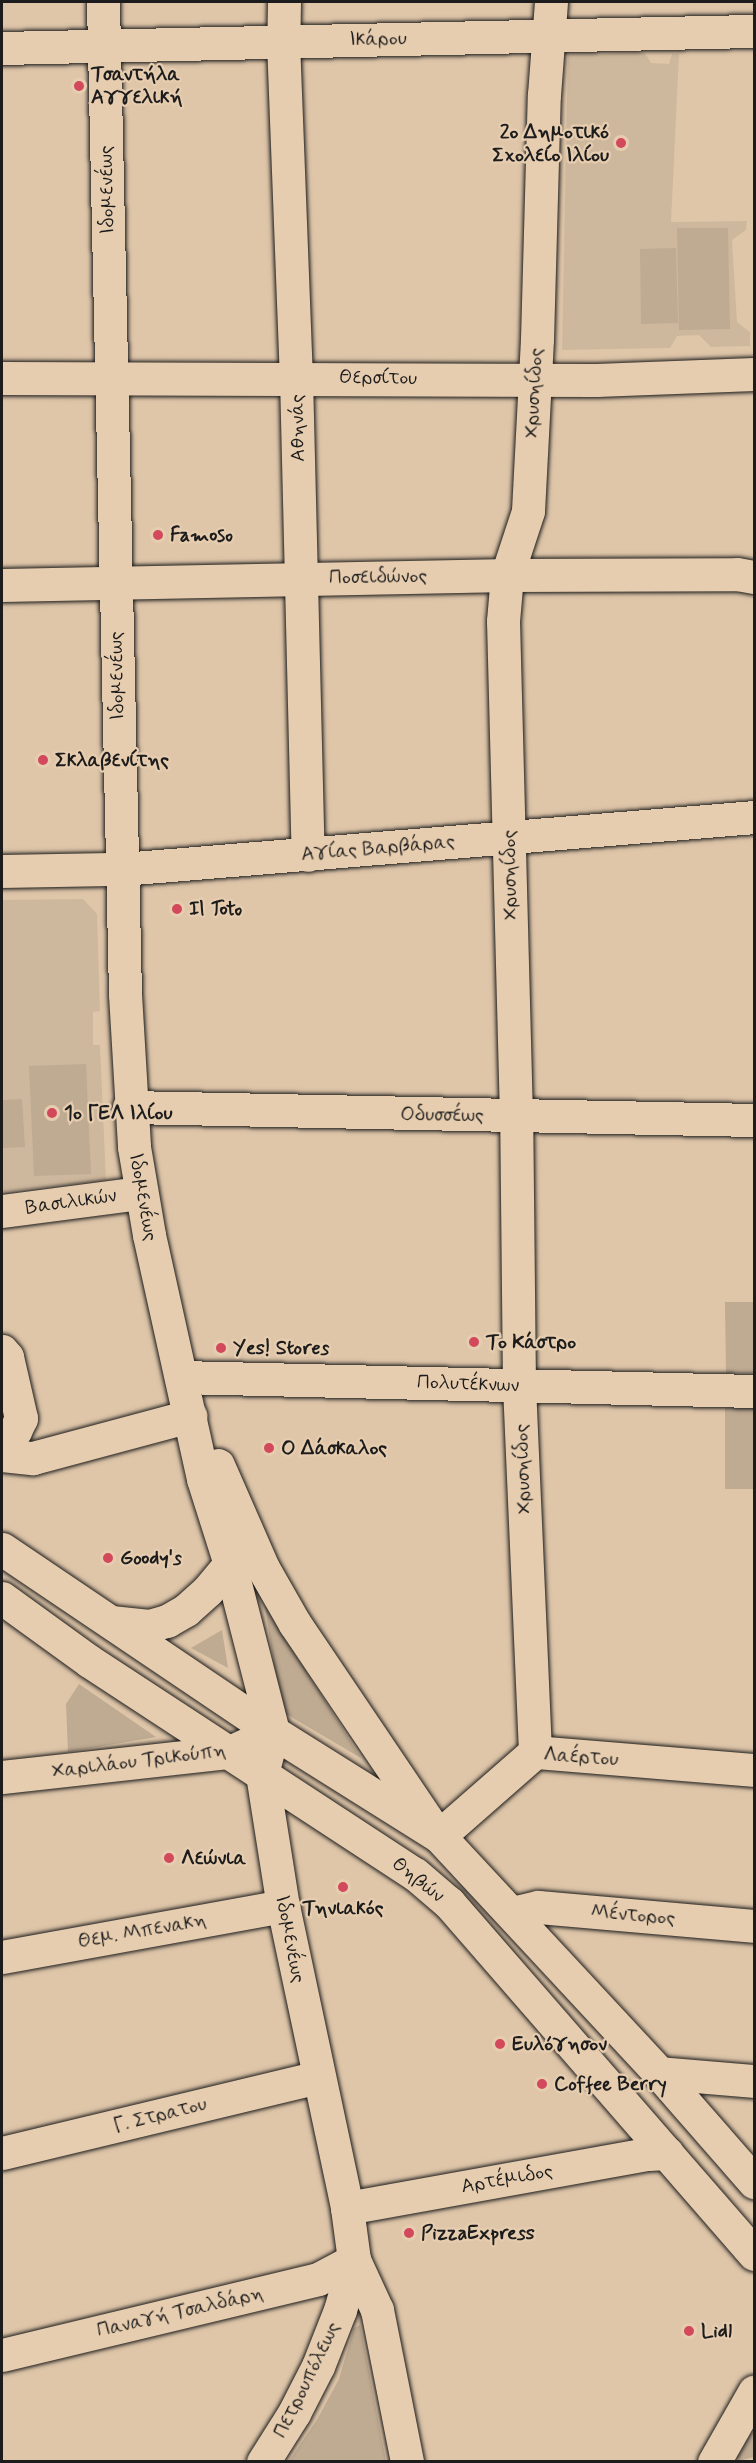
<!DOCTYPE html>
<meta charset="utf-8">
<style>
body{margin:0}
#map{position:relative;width:756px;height:2463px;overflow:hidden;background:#dfc6a9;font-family:Mynerve,sans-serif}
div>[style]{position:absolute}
.built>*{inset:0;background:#ceb89d}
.green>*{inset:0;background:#bfaa92}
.roads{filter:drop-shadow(0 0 2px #1c1c1c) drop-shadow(0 0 2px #1c1c1c)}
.minor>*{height:33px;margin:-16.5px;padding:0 16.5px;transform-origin:16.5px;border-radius:16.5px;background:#e7cdaf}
.major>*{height:33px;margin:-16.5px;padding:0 16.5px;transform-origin:16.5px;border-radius:16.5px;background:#e7cdaf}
.dots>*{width:16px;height:16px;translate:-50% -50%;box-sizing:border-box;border:3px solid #e7cdaf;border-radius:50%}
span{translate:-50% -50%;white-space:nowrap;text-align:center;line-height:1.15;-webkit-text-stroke:4.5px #e7cdaf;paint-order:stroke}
.street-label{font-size:20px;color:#1c1c1c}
.poi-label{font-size:20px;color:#1c1c1c;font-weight:700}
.left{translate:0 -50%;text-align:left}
.right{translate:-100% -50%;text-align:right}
.frame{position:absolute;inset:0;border:3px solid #1c1c1c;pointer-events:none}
</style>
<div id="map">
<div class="built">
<i style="clip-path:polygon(645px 53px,651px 63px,669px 64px,672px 54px,679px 54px,671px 222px,747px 221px,746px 230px,732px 240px,737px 322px,750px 332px,750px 346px,711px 347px,699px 335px,677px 336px,670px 348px,562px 350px,568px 54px)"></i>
<i style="clip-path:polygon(83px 899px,97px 914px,100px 1011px,93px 1012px,93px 1045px,100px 1045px,106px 1180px,2px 1192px,2px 900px)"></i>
</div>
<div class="green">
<i style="clip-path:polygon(728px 228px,730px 329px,679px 330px,677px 228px)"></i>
<i style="clip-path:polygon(676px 248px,678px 323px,641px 324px,640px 249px)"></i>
<i style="clip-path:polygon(86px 1064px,91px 1174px,34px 1176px,29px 1066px)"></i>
<i style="clip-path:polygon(22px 1099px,25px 1147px,2px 1148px,2px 1100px)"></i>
<i style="clip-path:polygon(725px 1302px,754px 1302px,754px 1373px,726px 1373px)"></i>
<i style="clip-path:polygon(725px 1408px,754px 1408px,754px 1489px,725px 1489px)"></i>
<i style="clip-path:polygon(265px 1606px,361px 1758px,281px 1711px)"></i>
<i style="clip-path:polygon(222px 1630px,228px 1668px,191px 1648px)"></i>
<i style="clip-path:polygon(79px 1684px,156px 1737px,68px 1752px,66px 1704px)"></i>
<i style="clip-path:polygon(360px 2325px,386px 2461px,289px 2461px,318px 2418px,339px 2379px,354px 2328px)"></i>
<i style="clip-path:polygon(754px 2429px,754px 2457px,739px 2461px,737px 2457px)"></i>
</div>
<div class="roads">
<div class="minor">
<i style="left:284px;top:2px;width:39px;rotate:91deg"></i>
<i style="left:283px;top:41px;width:336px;rotate:87.8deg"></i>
<i style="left:296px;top:377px;width:478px;rotate:88.6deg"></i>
<i style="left:2px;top:48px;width:752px;rotate:-1.3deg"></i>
<i style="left:2px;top:378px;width:594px;rotate:0.19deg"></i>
<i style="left:596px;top:380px;width:158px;rotate:-2.2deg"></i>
<i style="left:2px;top:585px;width:505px;rotate:-1.13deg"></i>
<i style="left:507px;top:575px;width:230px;rotate:-0.2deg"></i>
<i style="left:737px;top:574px;width:17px;rotate:10deg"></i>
<i style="left:122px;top:869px;width:634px;rotate:-4.7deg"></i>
<i style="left:129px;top:1107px;width:625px;rotate:1.19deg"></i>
<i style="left:2px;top:1211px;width:139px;rotate:-7.4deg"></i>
<i style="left:2px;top:1351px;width:8px;rotate:50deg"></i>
<i style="left:7px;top:1357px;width:63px;rotate:77.1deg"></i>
<i style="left:21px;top:1418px;width:14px;rotate:115deg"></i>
<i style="left:15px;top:1431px;width:15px;rotate:152deg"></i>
<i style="left:181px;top:1377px;width:573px;rotate:1.4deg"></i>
<i style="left:2px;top:1455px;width:31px;rotate:6deg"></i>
<i style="left:33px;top:1458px;width:163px;rotate:-15deg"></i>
<i style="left:535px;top:1752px;width:366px;rotate:-92.5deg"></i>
<i style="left:519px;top:1386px;width:269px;rotate:-90.6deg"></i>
<i style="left:516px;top:1117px;width:496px;rotate:-91.5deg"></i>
<i style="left:503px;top:621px;width:46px;rotate:-85deg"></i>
<i style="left:507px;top:575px;width:67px;rotate:-71.8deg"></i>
<i style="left:528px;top:511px;width:172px;rotate:-87deg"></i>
<i style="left:537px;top:339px;width:244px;rotate:-88.4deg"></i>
<i style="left:544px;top:95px;width:93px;rotate:-85.7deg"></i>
<i style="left:2px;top:1777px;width:229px;rotate:-6.3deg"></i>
<i style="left:230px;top:1752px;width:47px;rotate:-24.9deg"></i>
<i style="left:439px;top:1836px;width:128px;rotate:-41.2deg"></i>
<i style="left:535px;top:1752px;width:220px;rotate:4.7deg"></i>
<i style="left:512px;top:1913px;width:27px;rotate:-13deg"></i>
<i style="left:538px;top:1907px;width:217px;rotate:5deg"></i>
<i style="left:2px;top:1957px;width:286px;rotate:-10.3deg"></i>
<i style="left:659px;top:2073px;width:95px;rotate:4.8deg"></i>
<i style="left:2px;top:2153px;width:325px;rotate:-13.5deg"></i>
<i style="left:347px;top:2208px;width:306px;rotate:-10.2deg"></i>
<i style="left:648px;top:2154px;width:19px;rotate:-3deg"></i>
<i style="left:2px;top:2355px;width:325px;rotate:-13.5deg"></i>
<i style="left:318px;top:2279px;width:41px;rotate:-27.8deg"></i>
<i style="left:354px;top:2260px;width:55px;rotate:65.3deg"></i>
<i style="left:377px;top:2310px;width:155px;rotate:78.8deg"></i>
</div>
<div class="major">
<i style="left:103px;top:2px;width:992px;rotate:88.73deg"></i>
<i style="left:125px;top:994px;width:153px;rotate:86.6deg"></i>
<i style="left:134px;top:1147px;width:89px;rotate:80.3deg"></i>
<i style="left:149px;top:1235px;width:250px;rotate:77.5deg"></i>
<i style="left:203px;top:1479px;width:89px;rotate:72.4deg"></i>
<i style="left:230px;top:1564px;width:173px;rotate:75.6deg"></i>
<i style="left:273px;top:1732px;width:43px;rotate:104.7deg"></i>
<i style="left:262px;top:1774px;width:134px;rotate:81deg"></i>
<i style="left:283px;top:1906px;width:309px;rotate:78deg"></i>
<i style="left:347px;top:2208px;width:52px;rotate:82.3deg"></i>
<i style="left:354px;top:2260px;width:52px;rotate:105.6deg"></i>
<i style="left:340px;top:2310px;width:60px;rotate:111.4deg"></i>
<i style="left:318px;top:2366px;width:53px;rotate:117.1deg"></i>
<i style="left:294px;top:2413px;width:58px;rotate:122.3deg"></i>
<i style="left:2px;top:871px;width:120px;rotate:-1deg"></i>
<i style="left:218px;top:1465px;width:112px;rotate:66.4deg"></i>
<i style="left:263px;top:1568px;width:64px;rotate:60.3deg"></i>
<i style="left:295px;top:1624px;width:241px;rotate:56deg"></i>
<i style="left:2px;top:1549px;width:327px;rotate:34deg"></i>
<i style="left:273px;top:1732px;width:196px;rotate:32.1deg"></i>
<i style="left:439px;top:1836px;width:323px;rotate:47.1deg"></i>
<i style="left:659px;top:2073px;width:145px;rotate:48.9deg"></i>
<i style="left:2px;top:1598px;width:107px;rotate:35.9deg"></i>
<i style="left:89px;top:1661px;width:389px;rotate:33.2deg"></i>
<i style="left:415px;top:1874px;width:45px;rotate:40.5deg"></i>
<i style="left:449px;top:1903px;width:465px;rotate:49deg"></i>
<i style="left:111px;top:1622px;width:38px;rotate:6deg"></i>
<i style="left:149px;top:1626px;width:19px;rotate:-16deg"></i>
<i style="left:167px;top:1621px;width:22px;rotate:-30deg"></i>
<i style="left:186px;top:1610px;width:30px;rotate:-42deg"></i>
<i style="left:208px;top:1590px;width:34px;rotate:-50deg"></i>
<i style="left:714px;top:2462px;width:81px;rotate:-60.3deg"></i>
</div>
</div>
<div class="dots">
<i style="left:79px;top:86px;background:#d1495b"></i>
<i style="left:621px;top:143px;background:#d1495b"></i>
<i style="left:158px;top:535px;background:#d1495b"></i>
<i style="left:43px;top:760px;background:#d1495b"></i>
<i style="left:177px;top:909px;background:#d1495b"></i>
<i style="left:52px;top:1113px;background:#d1495b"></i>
<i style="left:474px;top:1342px;background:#d1495b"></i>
<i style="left:221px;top:1348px;background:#d1495b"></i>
<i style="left:269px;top:1448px;background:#d1495b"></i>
<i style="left:108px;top:1558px;background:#d1495b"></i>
<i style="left:169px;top:1858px;background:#d1495b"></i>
<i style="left:343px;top:1887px;background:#d1495b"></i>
<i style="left:500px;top:2044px;background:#d1495b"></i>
<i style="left:542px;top:2084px;background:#d1495b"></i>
<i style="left:409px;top:2233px;background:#d1495b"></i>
<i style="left:689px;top:2331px;background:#d1495b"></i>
</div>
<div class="street-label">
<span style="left:378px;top:39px;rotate:-1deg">Ικάρου</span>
<span style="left:107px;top:190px;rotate:-91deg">Ιδομενέως</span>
<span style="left:378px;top:378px;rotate:1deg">Θερσίτου</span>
<span style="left:534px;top:393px;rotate:-87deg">Χρυσηίδος</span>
<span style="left:298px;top:428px;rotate:-91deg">Αθηνάς</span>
<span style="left:378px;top:577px;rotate:-1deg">Ποσειδώνος</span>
<span style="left:117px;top:676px;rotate:-91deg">Ιδομενέως</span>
<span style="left:378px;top:848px;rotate:-5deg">Αγίας Βαρβάρας</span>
<span style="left:510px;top:875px;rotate:-91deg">Χρυσηίδος</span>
<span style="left:442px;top:1115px;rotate:1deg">Οδυσσέως</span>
<span style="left:143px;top:1197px;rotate:80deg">Ιδομενέως</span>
<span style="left:71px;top:1202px;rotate:-8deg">Βασιλικών</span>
<span style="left:468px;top:1384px;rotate:2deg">Πολυτέκνων</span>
<span style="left:523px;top:1469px;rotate:-92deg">Χρυσηίδος</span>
<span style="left:581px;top:1757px;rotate:4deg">Λαέρτου</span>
<span style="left:139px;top:1761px;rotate:-7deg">Χαριλάου Τρικούπη</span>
<span style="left:418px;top:1880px;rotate:38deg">Θηβών</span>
<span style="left:633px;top:1915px;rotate:5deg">Μέντορος</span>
<span style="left:142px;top:1931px;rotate:-10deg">Θεμ. Μπενακη</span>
<span style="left:290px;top:1939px;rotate:79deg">Ιδομενέως</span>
<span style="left:160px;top:2115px;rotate:-14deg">Γ. Στρατου</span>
<span style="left:507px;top:2179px;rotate:-10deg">Αρτέμιδος</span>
<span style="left:180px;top:2312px;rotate:-13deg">Παναγή Τσαλδάρη</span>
<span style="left:307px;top:2380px;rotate:-64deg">Πετρουπόλεως</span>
</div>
<div class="poi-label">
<span class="left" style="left:91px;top:86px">Τσαντήλα<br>Αγγελική</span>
<span class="right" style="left:609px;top:144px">2ο Δημοτικό<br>Σχολείο Ιλίου</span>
<span class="left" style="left:170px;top:535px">Famoso</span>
<span class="left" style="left:55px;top:760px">Σκλαβενίτης</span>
<span class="left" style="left:189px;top:909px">Il Toto</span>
<span class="left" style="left:64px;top:1113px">1ο ΓΕΛ Ιλίου</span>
<span class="left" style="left:486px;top:1342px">Το Κάστρο</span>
<span class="left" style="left:233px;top:1348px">Yes! Stores</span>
<span class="left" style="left:281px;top:1448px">Ο Δάσκαλος</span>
<span class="left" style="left:120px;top:1558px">Goody's</span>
<span class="left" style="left:181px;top:1858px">Λεώνια</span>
<span style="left:343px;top:1908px">Τηνιακός</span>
<span class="left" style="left:512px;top:2044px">Ευλόγησον</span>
<span class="left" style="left:554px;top:2084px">Coffee Berry</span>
<span class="left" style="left:421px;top:2233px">PizzaExpress</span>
<span class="left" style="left:701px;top:2331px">Lidl</span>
</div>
<div class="frame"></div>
</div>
